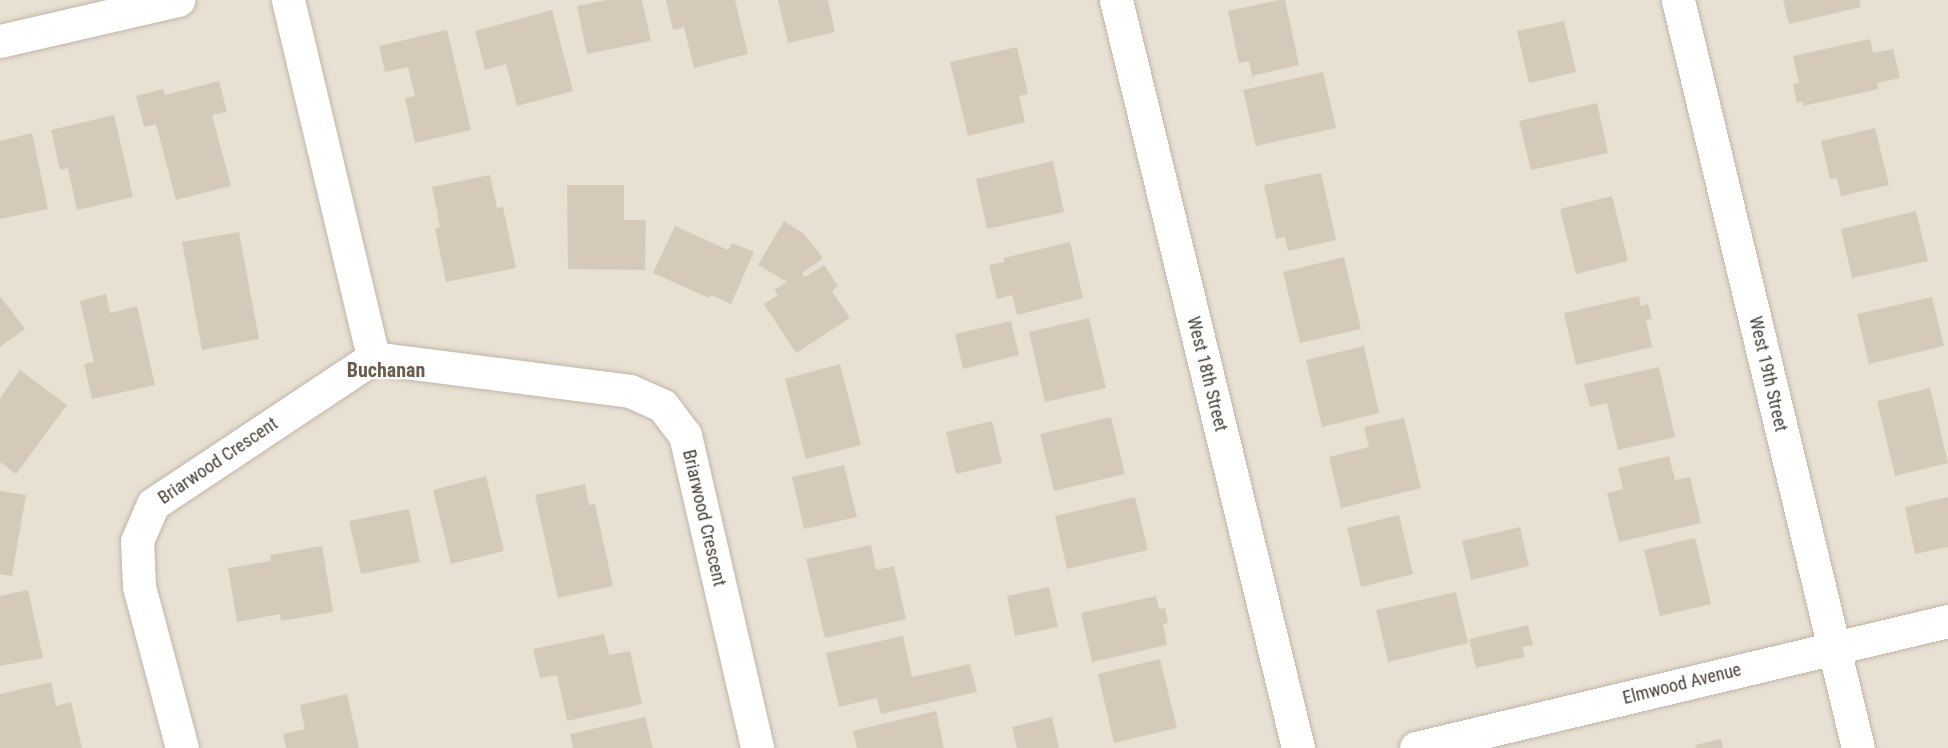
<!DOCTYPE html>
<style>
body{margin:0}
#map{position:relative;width:1948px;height:748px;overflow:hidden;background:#f3efe5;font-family:"Roboto Condensed",sans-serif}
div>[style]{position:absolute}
.residential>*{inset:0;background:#e8e0d3}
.building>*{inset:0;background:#d5caba}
.roads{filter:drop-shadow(0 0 2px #bfb6a8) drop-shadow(0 0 2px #bfb6a8)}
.minor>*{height:33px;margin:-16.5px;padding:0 16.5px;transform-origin:16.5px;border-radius:16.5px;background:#fff}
span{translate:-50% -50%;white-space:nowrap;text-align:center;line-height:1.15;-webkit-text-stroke:4.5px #fff;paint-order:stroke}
.street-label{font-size:18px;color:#463f35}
.neighbourhood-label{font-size:20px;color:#695c4b;font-weight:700}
</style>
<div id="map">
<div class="residential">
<i style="clip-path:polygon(0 0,1948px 0,1948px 748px,0 748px)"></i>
</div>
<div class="building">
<i style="clip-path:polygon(607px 0,642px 0,651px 41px,587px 54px,577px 6px)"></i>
<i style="clip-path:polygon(666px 0,735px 0,748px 54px,694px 68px,684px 27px,673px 30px)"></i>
<i style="clip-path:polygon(778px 0,828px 0,835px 32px,788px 43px)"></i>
<i style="clip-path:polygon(1279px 0,1285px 0,1299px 65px,1252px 76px,1249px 61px,1239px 63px,1228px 11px)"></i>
<i style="clip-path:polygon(1783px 0,1859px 0,1861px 7px,1789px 24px)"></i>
<i style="clip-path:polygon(552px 10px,573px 91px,517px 106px,506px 64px,485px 70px,475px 31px)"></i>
<i style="clip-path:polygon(1564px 21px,1576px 72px,1529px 83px,1517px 31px)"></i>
<i style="clip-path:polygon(447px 30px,471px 130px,415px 143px,405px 98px,415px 96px,408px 67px,385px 72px,379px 46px)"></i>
<i style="clip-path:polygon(1870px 39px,1873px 53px,1893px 49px,1900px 78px,1877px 83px,1879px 89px,1803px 106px,1803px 102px,1797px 103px,1793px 84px,1799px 83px,1793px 56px)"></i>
<i style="clip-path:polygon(1017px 47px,1028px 94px,1019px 96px,1025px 122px,968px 136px,950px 62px)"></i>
<i style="clip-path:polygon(1323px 72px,1336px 128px,1256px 146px,1243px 90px)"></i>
<i style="clip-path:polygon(219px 81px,227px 112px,212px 115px,231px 186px,176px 200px,156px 124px,144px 127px,136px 96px,163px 89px,165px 95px)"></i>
<i style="clip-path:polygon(1597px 103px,1608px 153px,1531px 170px,1519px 121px)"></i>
<i style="clip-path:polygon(114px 115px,133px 197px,77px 210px,68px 168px,60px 170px,51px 130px)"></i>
<i style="clip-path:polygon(1875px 128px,1889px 185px,1841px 196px,1837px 178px,1830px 179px,1821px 141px)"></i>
<i style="clip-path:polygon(32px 133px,48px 209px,0 219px,0 141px)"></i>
<i style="clip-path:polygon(1053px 161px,1064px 212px,987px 229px,976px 179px)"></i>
<i style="clip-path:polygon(1321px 173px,1336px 240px,1288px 251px,1285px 237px,1276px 239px,1264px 185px)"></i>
<i style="clip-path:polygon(490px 175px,497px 208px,503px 207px,516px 268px,446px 282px,435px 228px,440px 227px,432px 187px)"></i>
<i style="clip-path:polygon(567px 185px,624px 185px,624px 220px,646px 220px,645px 270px,568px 269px)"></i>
<i style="clip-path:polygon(1612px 196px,1628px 261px,1576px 274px,1560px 209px)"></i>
<i style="clip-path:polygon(1916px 211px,1928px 261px,1852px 278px,1841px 229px)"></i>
<i style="clip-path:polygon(784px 221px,804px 234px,823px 258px,802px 273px,805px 277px,824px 265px,838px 286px,832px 291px,850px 318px,796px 353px,764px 304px,778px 295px,774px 290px,787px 282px,758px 265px)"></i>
<i style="clip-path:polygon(675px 226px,728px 250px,732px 243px,754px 252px,731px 304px,711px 295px,709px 298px,653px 273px)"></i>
<i style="clip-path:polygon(239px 232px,259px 339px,202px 350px,182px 242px)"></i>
<i style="clip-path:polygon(1070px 242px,1083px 298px,1017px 315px,1012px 295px,997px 299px,989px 265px,1004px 262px,1004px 258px)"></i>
<i style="clip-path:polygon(1344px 257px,1361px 329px,1300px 343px,1283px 272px)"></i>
<i style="clip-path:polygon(106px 294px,110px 313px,137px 306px,155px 385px,92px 399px,84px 364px,94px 362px,80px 301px)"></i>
<i style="clip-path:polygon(0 296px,25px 329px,0 347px)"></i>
<i style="clip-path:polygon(1639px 296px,1641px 306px,1648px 304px,1652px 319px,1646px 320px,1652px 347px,1576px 365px,1564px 313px)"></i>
<i style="clip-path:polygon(1932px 297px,1944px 346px,1869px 364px,1857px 314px)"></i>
<i style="clip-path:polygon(1089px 318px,1106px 388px,1045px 402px,1029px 332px)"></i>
<i style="clip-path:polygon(1011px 321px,1019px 355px,963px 369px,955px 334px)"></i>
<i style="clip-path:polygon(1364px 346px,1379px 413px,1322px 427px,1306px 360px)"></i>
<i style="clip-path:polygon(840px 364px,861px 445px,806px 459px,785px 379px)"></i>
<i style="clip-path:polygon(1659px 367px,1675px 437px,1618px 450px,1607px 403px,1590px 407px,1584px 384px)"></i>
<i style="clip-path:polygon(20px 370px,67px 405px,16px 474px,0 462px,0 398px)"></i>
<i style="clip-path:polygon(1930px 388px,1948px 463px,1895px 476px,1877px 401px)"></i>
<i style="clip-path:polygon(1111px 417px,1125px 474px,1054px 491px,1040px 434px)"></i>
<i style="clip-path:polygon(1404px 418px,1421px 488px,1341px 508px,1329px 457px,1369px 447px,1364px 427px)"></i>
<i style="clip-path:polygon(992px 421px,1002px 463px,956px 474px,946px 432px)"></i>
<i style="clip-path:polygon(1669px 456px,1675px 480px,1690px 477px,1701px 523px,1619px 542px,1607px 493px,1623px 489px,1618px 468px)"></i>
<i style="clip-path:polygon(844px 465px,857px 517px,804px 529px,792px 477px)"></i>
<i style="clip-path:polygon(486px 476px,504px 551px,451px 564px,433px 490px)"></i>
<i style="clip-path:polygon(585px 484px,589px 505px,595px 504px,613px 586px,558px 598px,535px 495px)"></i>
<i style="clip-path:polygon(0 491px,26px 495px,12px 576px,0 574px)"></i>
<i style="clip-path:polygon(1135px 497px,1148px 550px,1067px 569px,1055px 516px)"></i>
<i style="clip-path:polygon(1948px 497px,1948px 547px,1915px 554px,1905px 507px)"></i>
<i style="clip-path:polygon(409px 509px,420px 562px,361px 574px,349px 521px)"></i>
<i style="clip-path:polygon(1399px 515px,1413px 574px,1361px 587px,1347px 528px)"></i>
<i style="clip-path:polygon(1520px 527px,1529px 566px,1471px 580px,1462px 541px)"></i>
<i style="clip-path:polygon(1695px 538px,1711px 604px,1660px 616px,1644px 550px)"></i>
<i style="clip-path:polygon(871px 545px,876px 570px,894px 566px,906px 619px,825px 638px,806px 559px)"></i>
<i style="clip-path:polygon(322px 546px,333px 612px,281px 621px,280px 614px,237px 622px,228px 568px,271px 561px,270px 555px)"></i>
<i style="clip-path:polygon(1049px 587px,1058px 627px,1015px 636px,1007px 596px)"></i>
<i style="clip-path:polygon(28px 590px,43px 658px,0 666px,0 596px)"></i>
<i style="clip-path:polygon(1456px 592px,1468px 643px,1388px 662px,1376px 610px)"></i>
<i style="clip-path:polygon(1156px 596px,1159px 609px,1165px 608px,1168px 623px,1163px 624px,1167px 645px,1092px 662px,1081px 613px)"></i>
<i style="clip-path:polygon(1528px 625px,1533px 645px,1522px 647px,1525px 657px,1476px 668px,1469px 639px)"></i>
<i style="clip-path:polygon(604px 634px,609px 655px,630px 651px,642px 704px,567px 721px,557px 675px,540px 678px,533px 649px)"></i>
<i style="clip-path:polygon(903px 636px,912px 677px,970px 664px,977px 692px,881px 714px,877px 698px,839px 707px,826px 653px)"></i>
<i style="clip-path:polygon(1160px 659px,1177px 728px,1114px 743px,1098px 674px)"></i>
<i style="clip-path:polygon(51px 682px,56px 706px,71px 702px,82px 748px,0 748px,0 694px)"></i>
<i style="clip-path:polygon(347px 694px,359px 748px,286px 748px,283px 734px,305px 729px,300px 705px)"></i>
<i style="clip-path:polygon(936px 711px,944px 748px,857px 748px,853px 731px)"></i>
<i style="clip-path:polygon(645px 717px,653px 748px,573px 748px,570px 734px)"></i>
<i style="clip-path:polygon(1052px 717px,1059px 748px,1017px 748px,1012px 727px)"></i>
<i style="clip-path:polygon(1721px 739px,1723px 748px,1696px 748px,1695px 745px)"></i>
</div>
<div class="roads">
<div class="minor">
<i style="left:288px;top:0;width:368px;rotate:76.6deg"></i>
<i style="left:1116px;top:0;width:770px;rotate:76.32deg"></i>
<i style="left:1678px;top:0;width:769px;rotate:76.47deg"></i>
<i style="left:0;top:41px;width:183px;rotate:-13deg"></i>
<i style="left:182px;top:748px;width:168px;rotate:-104.9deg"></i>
<i style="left:139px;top:586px;width:45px;rotate:-92.5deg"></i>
<i style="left:137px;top:541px;width:40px;rotate:-66.6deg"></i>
<i style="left:153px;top:504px;width:264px;rotate:-33.6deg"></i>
<i style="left:373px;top:358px;width:259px;rotate:7.3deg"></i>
<i style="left:630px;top:391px;width:36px;rotate:24deg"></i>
<i style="left:663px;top:406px;width:36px;rotate:53deg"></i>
<i style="left:685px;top:435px;width:321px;rotate:77deg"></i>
<i style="left:1416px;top:748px;width:547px;rotate:-13.43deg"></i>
</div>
</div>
<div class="street-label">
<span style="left:1207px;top:374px;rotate:76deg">West 18th Street</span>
<span style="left:1768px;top:374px;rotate:77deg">West 19th Street</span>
<span style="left:218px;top:461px;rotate:-34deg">Briarwood Crescent</span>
<span style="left:704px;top:518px;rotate:77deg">Briarwood Crescent</span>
<span style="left:1682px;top:684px;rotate:-14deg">Elmwood Avenue</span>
</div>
<div class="neighbourhood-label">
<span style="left:386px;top:370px">Buchanan</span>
</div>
</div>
